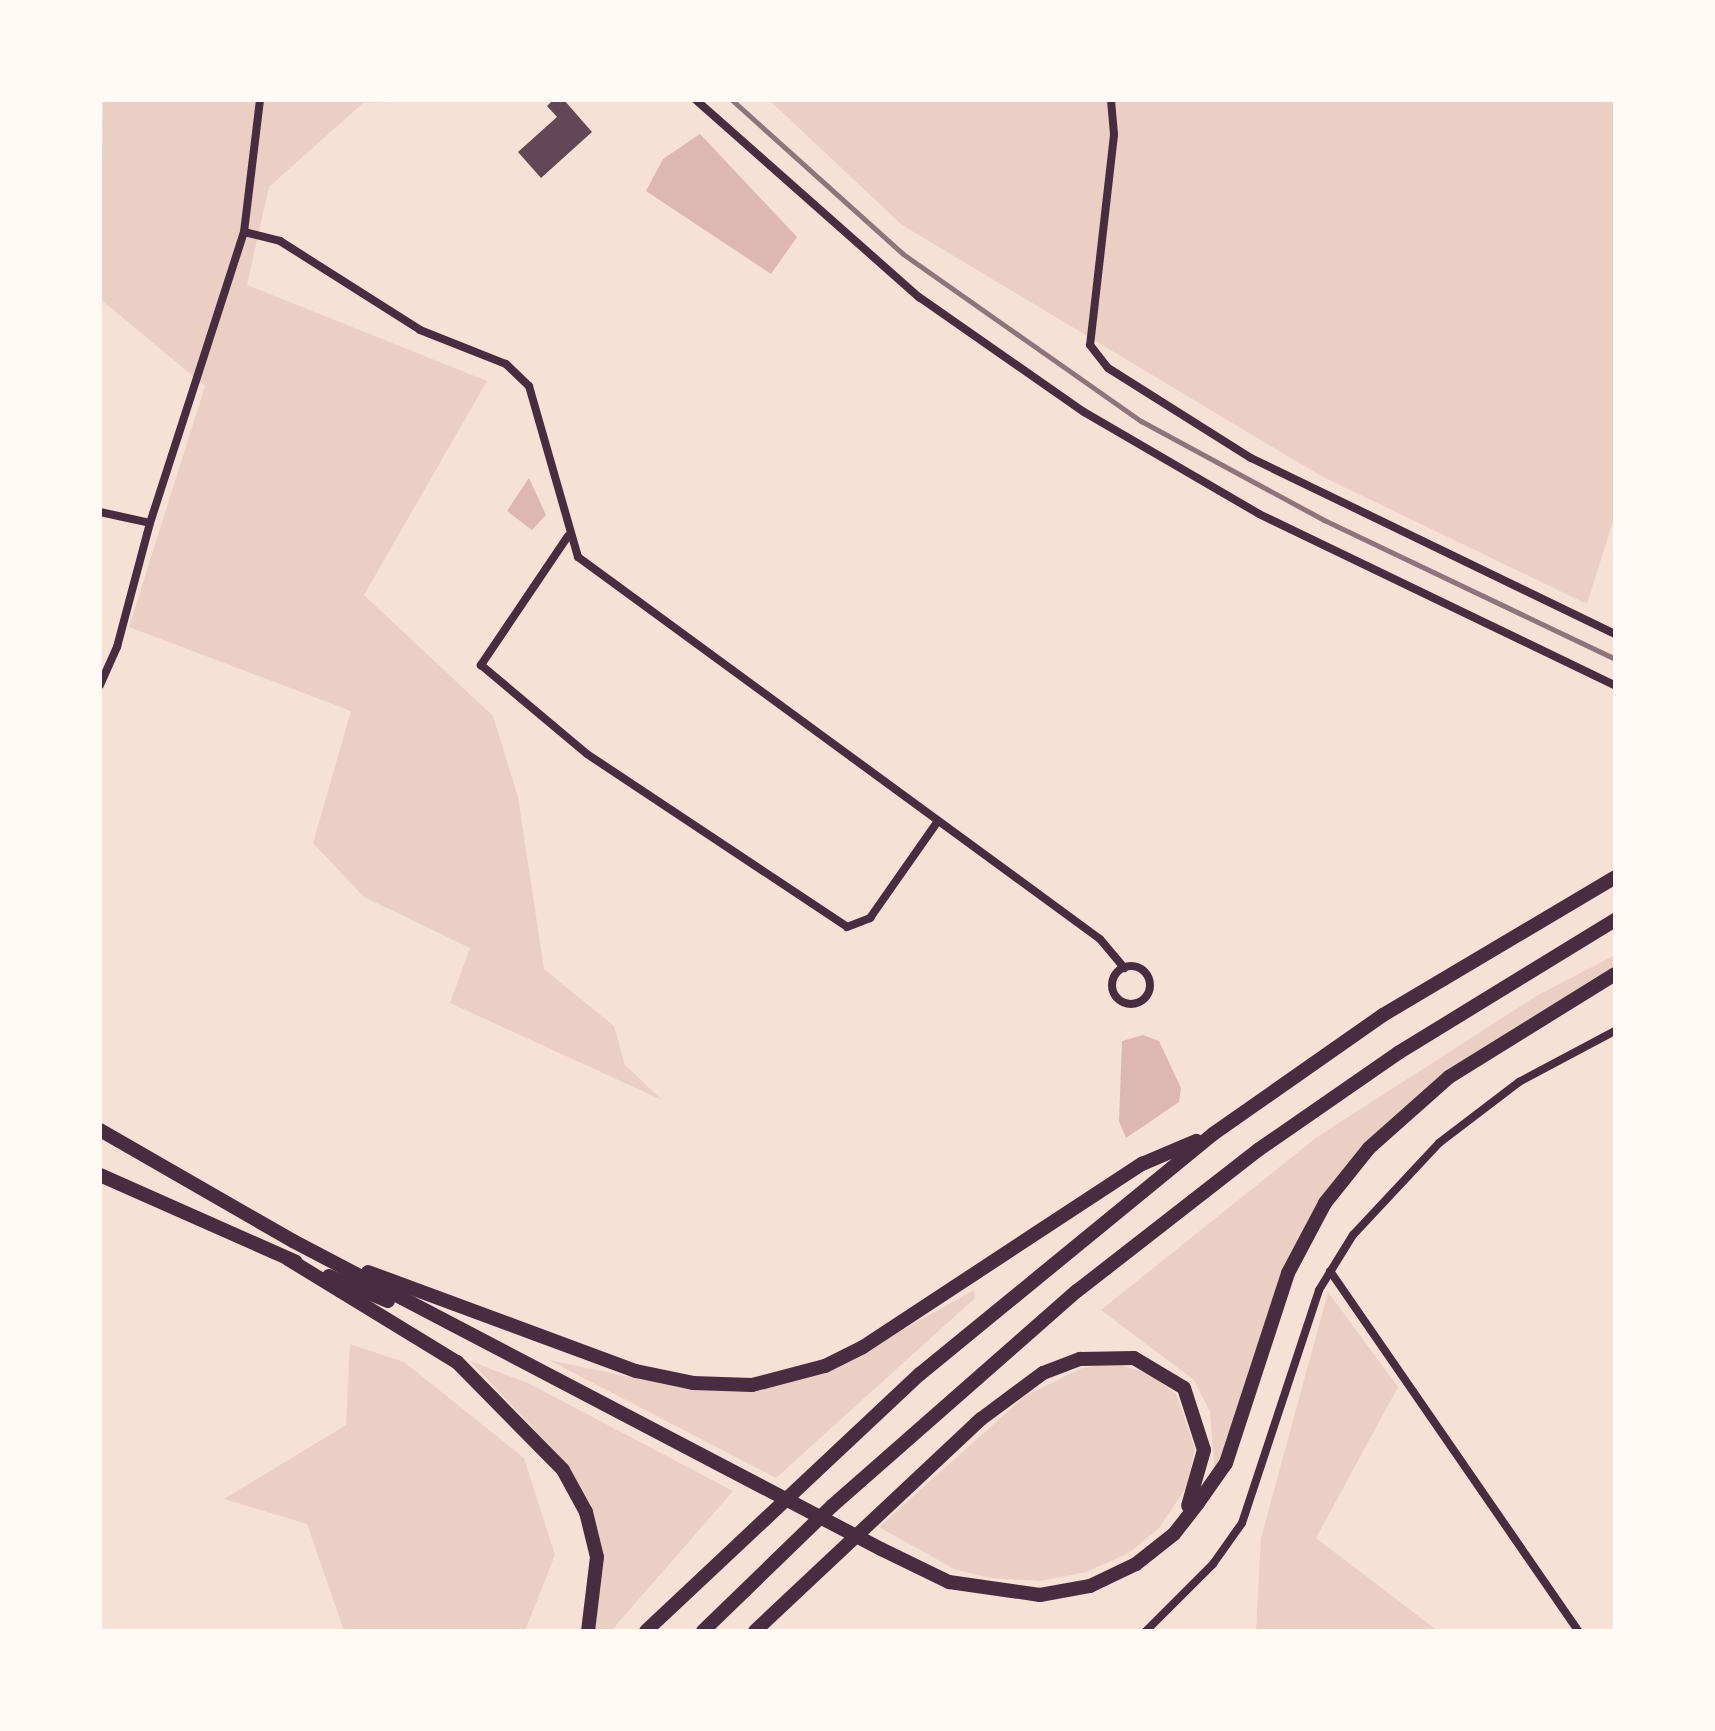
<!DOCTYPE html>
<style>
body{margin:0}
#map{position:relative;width:1715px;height:1731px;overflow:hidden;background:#f7e1d7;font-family:"PT Sans Narrow",sans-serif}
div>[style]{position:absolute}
.green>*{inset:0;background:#ebcfc5}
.water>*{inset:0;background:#dcb8b0}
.building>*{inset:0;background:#644757}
.minor>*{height:8px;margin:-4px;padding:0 4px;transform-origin:4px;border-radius:4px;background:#4a2c40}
.minor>.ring{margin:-4px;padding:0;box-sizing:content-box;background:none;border:8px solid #4a2c40;border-radius:50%}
.motorway>*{height:14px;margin:-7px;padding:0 7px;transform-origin:7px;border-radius:7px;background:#4a2c40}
.rail>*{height:5px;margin:-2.5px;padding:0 2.5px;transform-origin:2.5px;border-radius:2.5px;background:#8f747c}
span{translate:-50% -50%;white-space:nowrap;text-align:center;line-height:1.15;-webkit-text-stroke:10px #fffaf5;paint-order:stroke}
.frame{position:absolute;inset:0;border:102px solid #fffaf5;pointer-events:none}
</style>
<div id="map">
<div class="green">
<i style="clip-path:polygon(103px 100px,454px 100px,363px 103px,269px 187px,247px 285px,487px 381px,364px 595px,493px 716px,518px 797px,544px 969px,614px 1026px,625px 1065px,662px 1100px,450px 1003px,470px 948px,364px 897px,313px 843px,351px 711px,129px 627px,205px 386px,100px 299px)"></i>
<i style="clip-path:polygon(769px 100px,1615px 100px,1615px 515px,1587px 604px,1321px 476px,902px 225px)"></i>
<i style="clip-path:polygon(1615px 955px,1615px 967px,1445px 1072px,1364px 1143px,1319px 1200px,1282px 1270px,1215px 1473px,1210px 1412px,1194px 1380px,1101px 1310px,1317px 1137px,1538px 995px)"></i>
<i style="clip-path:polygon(974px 1290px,975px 1298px,776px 1478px,549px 1360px,692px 1390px,753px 1391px,827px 1372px)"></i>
<i style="clip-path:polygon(1328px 1292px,1398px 1387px,1316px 1538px,1438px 1631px,1256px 1631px,1261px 1538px)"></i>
<i style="clip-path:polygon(350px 1344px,404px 1362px,524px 1458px,555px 1555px,525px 1631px,344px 1631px,307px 1524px,224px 1499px,346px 1425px)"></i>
<i style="clip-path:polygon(470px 1361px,528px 1383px,733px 1491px,611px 1631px,595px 1631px,604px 1556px,593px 1510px,569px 1466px)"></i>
<i style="clip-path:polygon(1114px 1363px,1152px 1375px,1176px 1394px,1195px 1449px,1187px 1486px,1159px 1528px,1129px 1553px,1086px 1572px,1040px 1581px,990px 1578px,954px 1569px,879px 1527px,1025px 1396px,1082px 1368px)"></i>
</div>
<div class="water">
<i style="clip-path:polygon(700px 134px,797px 237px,771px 274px,646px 191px,663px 159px)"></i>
<i style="clip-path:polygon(529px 478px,546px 515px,532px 530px,507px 511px)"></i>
<i style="clip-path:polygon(1143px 1035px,1159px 1041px,1181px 1088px,1179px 1102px,1126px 1138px,1119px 1121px,1122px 1041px)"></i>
</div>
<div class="building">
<i style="clip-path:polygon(553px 100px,564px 100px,592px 132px,541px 178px,518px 152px,557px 117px,547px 106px)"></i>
</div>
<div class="minor">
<i style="left:696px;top:100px;width:298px;rotate:41.5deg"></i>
<i style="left:919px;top:297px;width:201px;rotate:34.9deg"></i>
<i style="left:1084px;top:412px;width:203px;rotate:30.2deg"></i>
<i style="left:1259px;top:514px;width:395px;rotate:25.7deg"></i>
<i style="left:1111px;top:100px;width:35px;rotate:85deg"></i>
<i style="left:1114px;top:135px;width:211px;rotate:96.5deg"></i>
<i style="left:1090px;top:345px;width:29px;rotate:52deg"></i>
<i style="left:1108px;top:368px;width:169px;rotate:32.2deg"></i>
<i style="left:1251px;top:458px;width:404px;rotate:25.8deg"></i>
<i style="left:244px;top:232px;width:37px;rotate:14deg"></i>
<i style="left:280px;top:241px;width:166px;rotate:32.4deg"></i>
<i style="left:420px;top:330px;width:92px;rotate:21.6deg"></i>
<i style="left:506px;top:364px;width:32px;rotate:44deg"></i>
<i style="left:529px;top:386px;width:178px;rotate:74deg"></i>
<i style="left:578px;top:557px;width:647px;rotate:36.2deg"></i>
<i style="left:1100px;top:939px;width:38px;rotate:50deg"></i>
<i style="left:100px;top:512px;width:51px;rotate:12.4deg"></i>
<i style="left:568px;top:536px;width:156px;rotate:124deg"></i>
<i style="left:481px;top:665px;width:138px;rotate:40deg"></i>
<i style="left:587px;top:754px;width:312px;rotate:33.6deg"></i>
<i style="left:847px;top:927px;width:25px;rotate:-21deg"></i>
<i style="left:870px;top:918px;width:118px;rotate:-55deg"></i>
<i style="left:100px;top:685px;width:42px;rotate:-65.9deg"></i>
<i style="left:117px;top:647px;width:128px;rotate:-75.1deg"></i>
<i style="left:150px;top:523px;width:306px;rotate:-72.1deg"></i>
<i style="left:244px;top:232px;width:133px;rotate:-83.1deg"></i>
<i class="ring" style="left:1112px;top:966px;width:30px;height:30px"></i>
<i style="left:1330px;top:1271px;width:437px;rotate:55.4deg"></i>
<i style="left:1146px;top:1631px;width:95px;rotate:-45deg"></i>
<i style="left:1213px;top:1564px;width:50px;rotate:-54.7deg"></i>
<i style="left:1242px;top:1523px;width:245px;rotate:-71.7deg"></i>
<i style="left:1319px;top:1290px;width:65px;rotate:-58.3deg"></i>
<i style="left:1353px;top:1235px;width:126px;rotate:-46.9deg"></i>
<i style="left:1439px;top:1143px;width:101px;rotate:-37.3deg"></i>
<i style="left:1519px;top:1082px;width:109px;rotate:-28deg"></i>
</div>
<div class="motorway">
<i style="left:100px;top:1130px;width:223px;rotate:29.9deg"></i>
<i style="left:293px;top:1241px;width:664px;rotate:27.65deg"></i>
<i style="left:881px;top:1549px;width:76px;rotate:25.9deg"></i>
<i style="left:949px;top:1582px;width:92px;rotate:8.1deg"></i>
<i style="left:1040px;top:1595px;width:51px;rotate:-10.2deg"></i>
<i style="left:1090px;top:1586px;width:51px;rotate:-25.6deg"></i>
<i style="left:1136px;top:1564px;width:48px;rotate:-38.3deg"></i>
<i style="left:1174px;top:1534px;width:39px;rotate:-52deg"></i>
<i style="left:1198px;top:1503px;width:49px;rotate:-55deg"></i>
<i style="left:1226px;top:1463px;width:200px;rotate:-71.9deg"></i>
<i style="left:1288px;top:1273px;width:79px;rotate:-62.1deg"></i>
<i style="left:1325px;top:1203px;width:70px;rotate:-51.3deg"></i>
<i style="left:1369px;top:1148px;width:107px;rotate:-41.6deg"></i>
<i style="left:1449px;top:1077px;width:195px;rotate:-31.8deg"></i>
<i style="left:100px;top:1175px;width:214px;rotate:23.9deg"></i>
<i style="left:288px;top:1259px;width:198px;rotate:31.4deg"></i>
<i style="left:457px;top:1362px;width:151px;rotate:45.5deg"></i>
<i style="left:563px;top:1470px;width:48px;rotate:61.3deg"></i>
<i style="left:586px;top:1512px;width:46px;rotate:76.3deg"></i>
<i style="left:597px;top:1557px;width:75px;rotate:96.9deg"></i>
<i style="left:368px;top:1272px;width:286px;rotate:20.3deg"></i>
<i style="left:636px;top:1371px;width:58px;rotate:11.9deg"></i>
<i style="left:693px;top:1383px;width:59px;rotate:1.9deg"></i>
<i style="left:752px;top:1385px;width:75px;rotate:-14.6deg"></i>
<i style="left:825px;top:1366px;width:42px;rotate:-26.6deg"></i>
<i style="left:863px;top:1347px;width:334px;rotate:-33.3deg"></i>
<i style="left:1142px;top:1164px;width:59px;rotate:-23.1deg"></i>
<i style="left:329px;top:1276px;width:64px;rotate:23deg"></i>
<i style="left:646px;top:1631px;width:376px;rotate:-43.2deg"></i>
<i style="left:920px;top:1374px;width:379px;rotate:-39.3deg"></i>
<i style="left:1213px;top:1134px;width:208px;rotate:-35deg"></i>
<i style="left:1383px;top:1015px;width:270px;rotate:-30.7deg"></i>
<i style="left:703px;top:1631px;width:180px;rotate:-44.1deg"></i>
<i style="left:832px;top:1506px;width:326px;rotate:-41.3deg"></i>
<i style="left:1077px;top:1291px;width:229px;rotate:-37.9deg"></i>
<i style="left:1258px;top:1150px;width:170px;rotate:-34.7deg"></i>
<i style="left:1398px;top:1053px;width:255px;rotate:-31.5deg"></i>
<i style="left:755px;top:1631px;width:310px;rotate:-43.2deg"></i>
<i style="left:981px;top:1419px;width:77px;rotate:-36.6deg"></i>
<i style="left:1043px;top:1373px;width:40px;rotate:-21deg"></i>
<i style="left:1080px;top:1359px;width:54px;rotate:-1.1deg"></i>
<i style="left:1134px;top:1358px;width:58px;rotate:31deg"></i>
<i style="left:1184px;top:1388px;width:65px;rotate:72.1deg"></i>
<i style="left:1204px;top:1450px;width:58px;rotate:105.9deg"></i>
</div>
<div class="rail">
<i style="left:732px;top:100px;width:230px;rotate:42deg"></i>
<i style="left:903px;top:254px;width:291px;rotate:35.1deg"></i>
<i style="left:1141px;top:421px;width:208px;rotate:28.4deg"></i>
<i style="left:1324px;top:520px;width:322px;rotate:25.5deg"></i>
</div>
<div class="frame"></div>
</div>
